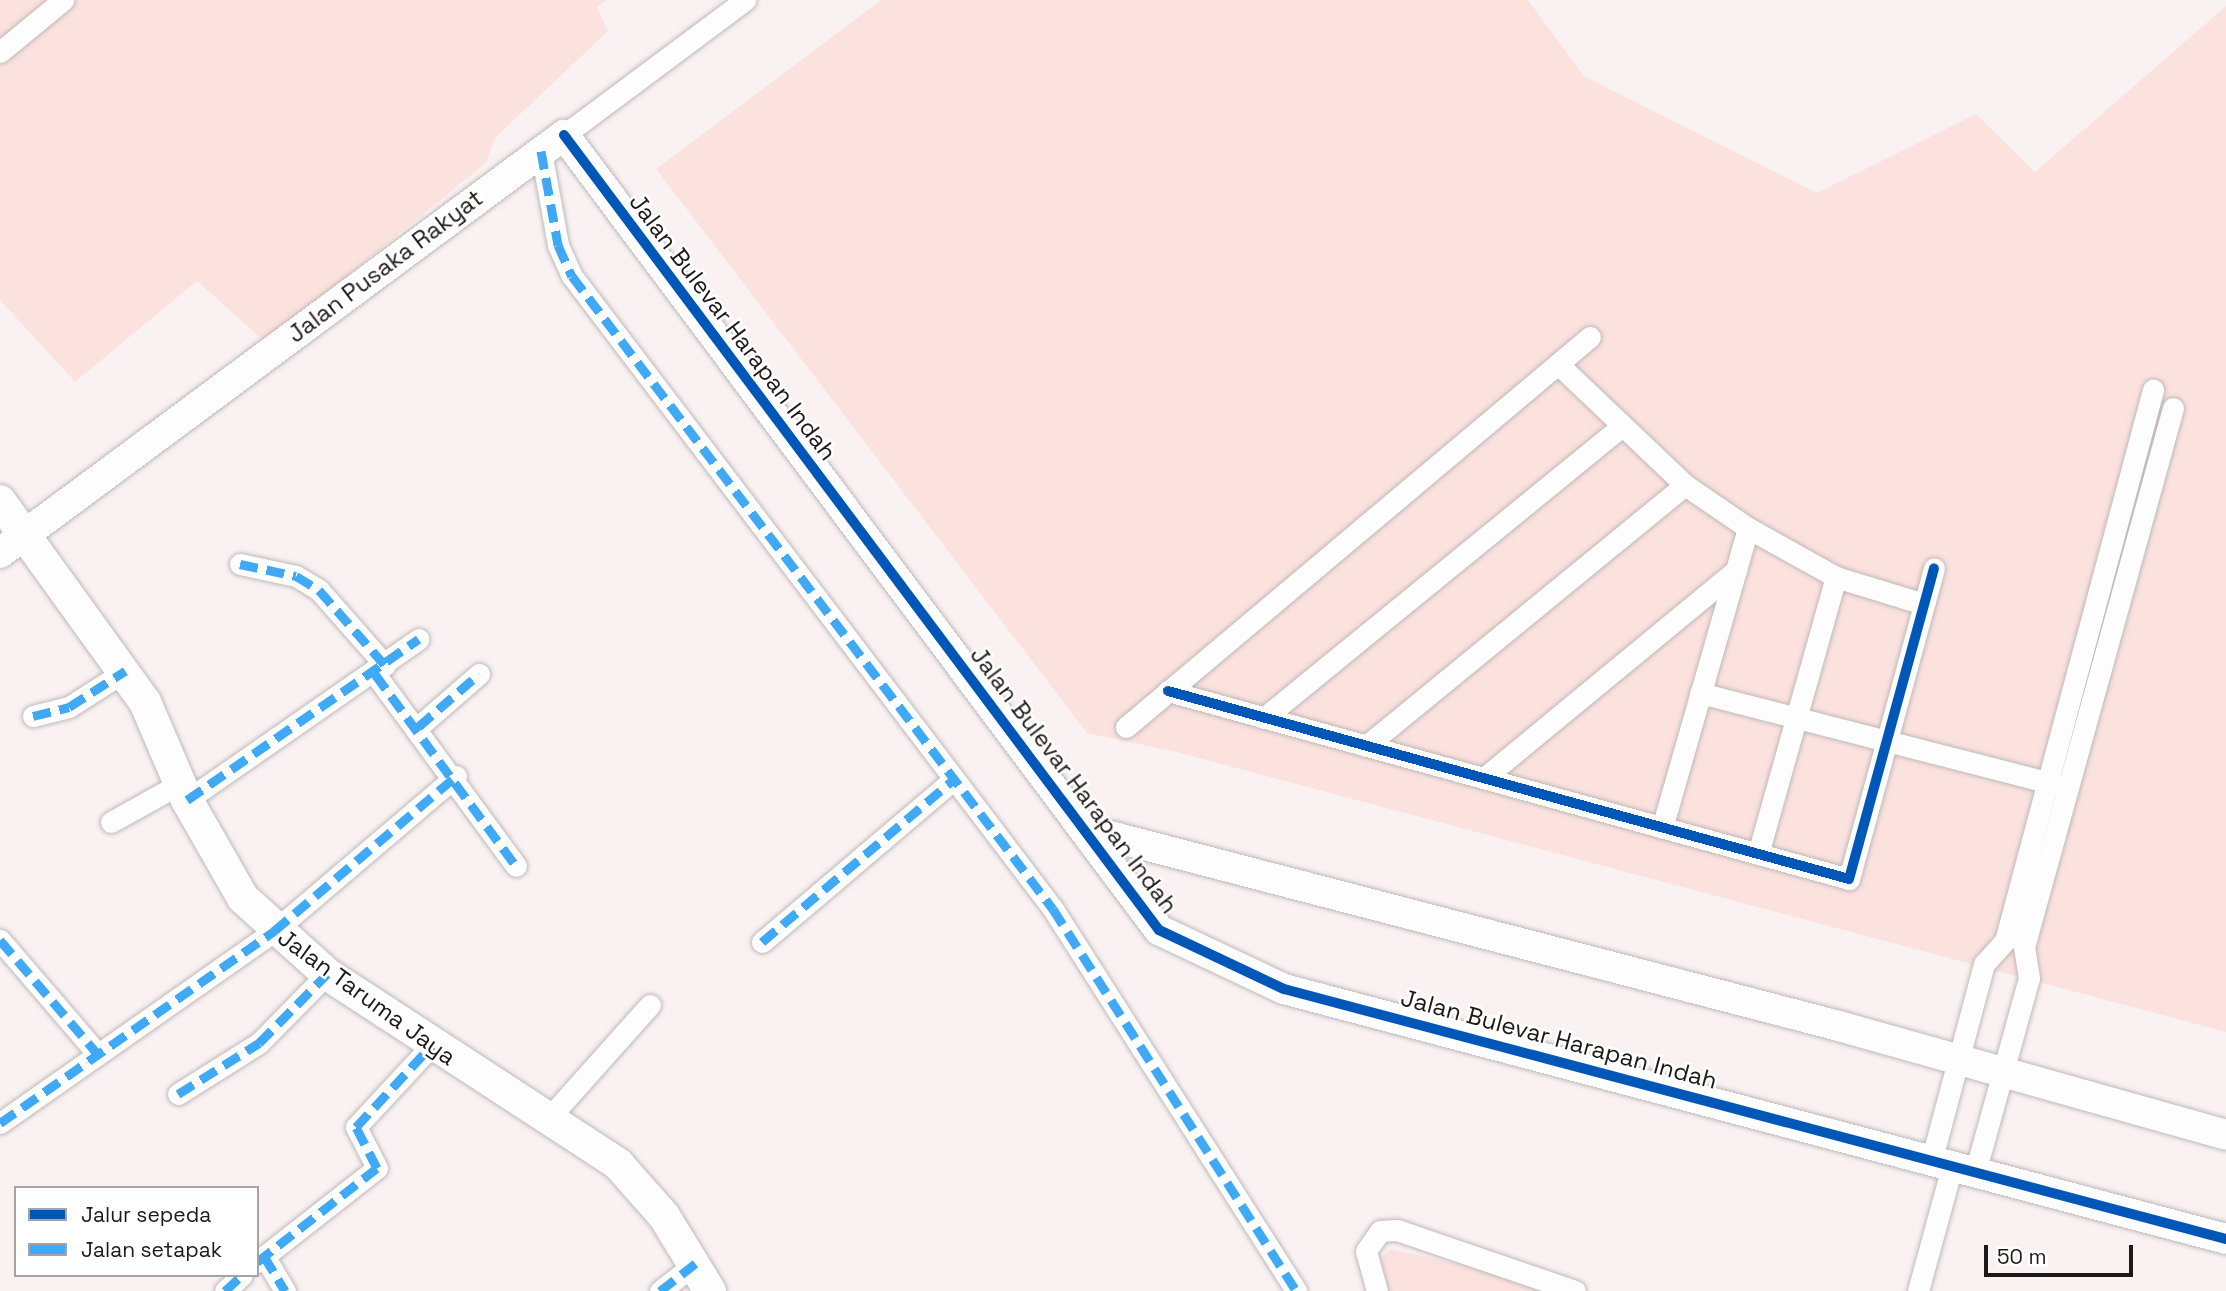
<!DOCTYPE html>
<style>
body{margin:0}
#map{position:relative;width:2226px;height:1291px;overflow:hidden;background:#faf2f2;font-family:"Space Grotesk",sans-serif}
div>[style]{position:absolute}
.green>*{inset:0;background:#fce2df}
.roads{filter:drop-shadow(0 0 2px #bfb9b8) drop-shadow(0 0 2px #bfb9b8)}
.street>*{height:21px;margin:-10.5px;padding:0 10.5px;transform-origin:10.5px;border-radius:10.5px;background:#fefdfd}
.secondary>*{height:30px;margin:-15px;padding:0 15px;transform-origin:15px;border-radius:15px;background:#fefdfd}
.primary>*{height:32px;margin:-16px;padding:0 16px;transform-origin:16px;border-radius:16px;background:#fefdfd}
.quiet>*{height:9px;margin-top:-4.5px;transform-origin:0;background:repeating-linear-gradient(90deg,#3fa9f5 0 18px,transparent 0 27px)}
.cycleway>*{height:10px;margin:-5px;padding:0 5px;transform-origin:5px;border-radius:5px;background:#0057b8}
span{translate:-50% -50%;white-space:nowrap;text-align:center;line-height:1.15;-webkit-text-stroke:5px #fff;paint-order:stroke}
.street-label{font-size:24px;color:#1d1918}
.legend{position:absolute;left:14px;top:1186px;width:245px;height:91px;box-sizing:border-box;background:#fff;border:2px solid #a5a3a3;margin:0;padding:9px 12px;list-style:none;font-size:21px;color:#1d1918}
.legend li{display:flex;align-items:center;gap:14px;height:35px}
.legend b{width:35px;border:2px solid #a5a3a3}
.scale{position:absolute;left:1984px;top:1245px;width:149px;height:32px;box-sizing:border-box;border:4px solid #1d1918;border-top:0;padding-left:9px;font-size:21px;line-height:24px;white-space:nowrap;color:#1d1918;-webkit-text-stroke:5px #fff;paint-order:stroke}
</style>
<div id="map">
<div class="green">
<i style="clip-path:polygon(0 0,607px 0,597px 7px,608px 31px,494px 139px,486px 163px,265px 342px,197px 281px,75px 382px,0 300px)"></i>
<i style="clip-path:polygon(881px 0,1528px 0,1584px 76px,1817px 193px,1976px 114px,2035px 172px,2226px 6px,2226px 1032px,1176px 752px,1087px 733px,656px 169px)"></i>
<i style="clip-path:polygon(1391px 1249px,1463px 1265px,1552px 1291px,1389px 1291px,1380px 1258px)"></i>
</div>
<div class="roads">
<div class="street">
<i style="left:0;top:52px;width:82px;rotate:-39.5deg"></i>
<i style="left:564px;top:135px;width:226px;rotate:-36.7deg"></i>
<i style="left:541px;top:151px;width:96px;rotate:79.7deg"></i>
<i style="left:558px;top:245px;width:34px;rotate:66deg"></i>
<i style="left:572px;top:276px;width:795px;rotate:52.77deg"></i>
<i style="left:1053px;top:909px;width:453px;rotate:57.5deg"></i>
<i style="left:1558px;top:364px;width:175px;rotate:43.6deg"></i>
<i style="left:1685px;top:485px;width:76px;rotate:34.3deg"></i>
<i style="left:1748px;top:528px;width:101px;rotate:29.1deg"></i>
<i style="left:1836px;top:577px;width:92px;rotate:17.1deg"></i>
<i style="left:240px;top:564px;width:57px;rotate:12.1deg"></i>
<i style="left:296px;top:576px;width:27px;rotate:31deg"></i>
<i style="left:319px;top:590px;width:100px;rotate:48.7deg"></i>
<i style="left:375px;top:674px;width:238px;rotate:53.7deg"></i>
<i style="left:1168px;top:691px;width:706px;rotate:15.43deg"></i>
<i style="left:1849px;top:879px;width:322px;rotate:-74.7deg"></i>
<i style="left:1700px;top:693px;width:373px;rotate:14.4deg"></i>
<i style="left:33px;top:716px;width:37px;rotate:-14deg"></i>
<i style="left:69px;top:707px;width:67px;rotate:-32.7deg"></i>
<i style="left:1264px;top:718px;width:458px;rotate:-39.2deg"></i>
<i style="left:418px;top:727px;width:81px;rotate:-41deg"></i>
<i style="left:1126px;top:727px;width:606px;rotate:-40.05deg"></i>
<i style="left:1366px;top:746px;width:412px;rotate:-39.3deg"></i>
<i style="left:1484px;top:778px;width:327px;rotate:-39.5deg"></i>
<i style="left:187px;top:800px;width:282px;rotate:-34.8deg"></i>
<i style="left:111px;top:822px;width:80px;rotate:-29.1deg"></i>
<i style="left:1662px;top:828px;width:312px;rotate:-74deg"></i>
<i style="left:1758px;top:854px;width:288px;rotate:-74.3deg"></i>
<i style="left:0;top:940px;width:148px;rotate:49.4deg"></i>
<i style="left:762px;top:942px;width:250px;rotate:-40.3deg"></i>
<i style="left:178px;top:1094px;width:96px;rotate:-32.2deg"></i>
<i style="left:259px;top:1043px;width:97px;rotate:-45.4deg"></i>
<i style="left:548px;top:1119px;width:153px;rotate:-48.2deg"></i>
<i style="left:0;top:1123px;width:335px;rotate:-35deg"></i>
<i style="left:274px;top:931px;width:239px;rotate:-40.4deg"></i>
<i style="left:1932px;top:1158px;width:201px;rotate:-75deg"></i>
<i style="left:1984px;top:964px;width:31px;rotate:-48deg"></i>
<i style="left:2005px;top:941px;width:571px;rotate:-74.97deg"></i>
<i style="left:1976px;top:1169px;width:198px;rotate:-74.5deg"></i>
<i style="left:2029px;top:978px;width:31px;rotate:-99deg"></i>
<i style="left:2024px;top:947px;width:559px;rotate:-74.55deg"></i>
<i style="left:264px;top:1256px;width:41px;rotate:59deg"></i>
<i style="left:257px;top:1262px;width:152px;rotate:-38.1deg"></i>
<i style="left:377px;top:1168px;width:46px;rotate:-117.1deg"></i>
<i style="left:356px;top:1127px;width:112px;rotate:-47.2deg"></i>
<i style="left:225px;top:1291px;width:23px;rotate:-43deg"></i>
<i style="left:660px;top:1291px;width:46px;rotate:-37.9deg"></i>
<i style="left:1377px;top:1291px;width:41px;rotate:-105.4deg"></i>
<i style="left:1366px;top:1251px;width:24px;rotate:-55deg"></i>
<i style="left:1380px;top:1231px;width:17px;rotate:-3deg"></i>
<i style="left:1397px;top:1230px;width:188px;rotate:18.9deg"></i>
<i style="left:1918px;top:1291px;width:133px;rotate:-74.7deg"></i>
</div>
<div class="secondary">
<i style="left:0;top:553px;width:702px;rotate:-36.54deg"></i>
<i style="left:564px;top:135px;width:993px;rotate:53.19deg"></i>
<i style="left:1159px;top:930px;width:138px;rotate:25.3deg"></i>
<i style="left:1284px;top:989px;width:975px;rotate:14.86deg"></i>
<i style="left:1087px;top:830px;width:777px;rotate:14.61deg"></i>
<i style="left:1839px;top:1026px;width:402px;rotate:15.7deg"></i>
</div>
<div class="primary">
<i style="left:0;top:501px;width:248px;rotate:54.2deg"></i>
<i style="left:145px;top:702px;width:107px;rotate:66.8deg"></i>
<i style="left:187px;top:800px;width:113px;rotate:60.3deg"></i>
<i style="left:243px;top:898px;width:113px;rotate:42.1deg"></i>
<i style="left:327px;top:974px;width:348px;rotate:33.1deg"></i>
<i style="left:618px;top:1164px;width:69px;rotate:48.5deg"></i>
<i style="left:664px;top:1216px;width:88px;rotate:58.5deg"></i>
</div>
</div>
<div class="quiet">
<i style="left:541px;top:151px;width:96px;rotate:79.7deg"></i>
<i style="left:558px;top:245px;width:34px;rotate:66deg"></i>
<i style="left:572px;top:276px;width:795px;rotate:52.77deg"></i>
<i style="left:1053px;top:909px;width:453px;rotate:57.5deg"></i>
<i style="left:240px;top:564px;width:57px;rotate:12.1deg"></i>
<i style="left:296px;top:576px;width:27px;rotate:31deg"></i>
<i style="left:319px;top:590px;width:100px;rotate:48.7deg"></i>
<i style="left:375px;top:674px;width:238px;rotate:53.7deg"></i>
<i style="left:33px;top:716px;width:37px;rotate:-14deg"></i>
<i style="left:69px;top:707px;width:67px;rotate:-32.7deg"></i>
<i style="left:418px;top:727px;width:81px;rotate:-41deg"></i>
<i style="left:187px;top:800px;width:282px;rotate:-34.8deg"></i>
<i style="left:0;top:940px;width:148px;rotate:49.4deg"></i>
<i style="left:762px;top:942px;width:250px;rotate:-40.3deg"></i>
<i style="left:178px;top:1094px;width:96px;rotate:-32.2deg"></i>
<i style="left:259px;top:1043px;width:97px;rotate:-45.4deg"></i>
<i style="left:0;top:1123px;width:335px;rotate:-35deg"></i>
<i style="left:274px;top:931px;width:239px;rotate:-40.4deg"></i>
<i style="left:264px;top:1256px;width:41px;rotate:59deg"></i>
<i style="left:257px;top:1262px;width:152px;rotate:-38.1deg"></i>
<i style="left:377px;top:1168px;width:46px;rotate:-117.1deg"></i>
<i style="left:356px;top:1127px;width:112px;rotate:-47.2deg"></i>
<i style="left:225px;top:1291px;width:23px;rotate:-43deg"></i>
<i style="left:660px;top:1291px;width:46px;rotate:-37.9deg"></i>
</div>
<div class="cycleway">
<i style="left:564px;top:135px;width:993px;rotate:53.19deg"></i>
<i style="left:1159px;top:930px;width:138px;rotate:25.3deg"></i>
<i style="left:1284px;top:989px;width:975px;rotate:14.86deg"></i>
<i style="left:1168px;top:691px;width:706px;rotate:15.43deg"></i>
<i style="left:1849px;top:879px;width:322px;rotate:-74.7deg"></i>
</div>
<div class="street-label">
<span style="left:385px;top:266px;rotate:-37deg">Jalan Pusaka Rakyat</span>
<span style="left:733px;top:327px;rotate:53deg">Jalan Bulevar Harapan Indah</span>
<span style="left:1074px;top:780px;rotate:53deg">Jalan Bulevar Harapan Indah</span>
<span style="left:367px;top:997px;rotate:36deg">Jalan Taruma Jaya</span>
<span style="left:1559px;top:1039px;rotate:15deg">Jalan Bulevar Harapan Indah</span>
</div>
<ul class="legend">
<li><b style="height:9px;background:#0057b8"></b>Jalur sepeda</li>
<li><b style="height:9px;background:#3fa9f5"></b>Jalan setapak</li>
</ul>
<div class="scale">50 m</div>
</div>
